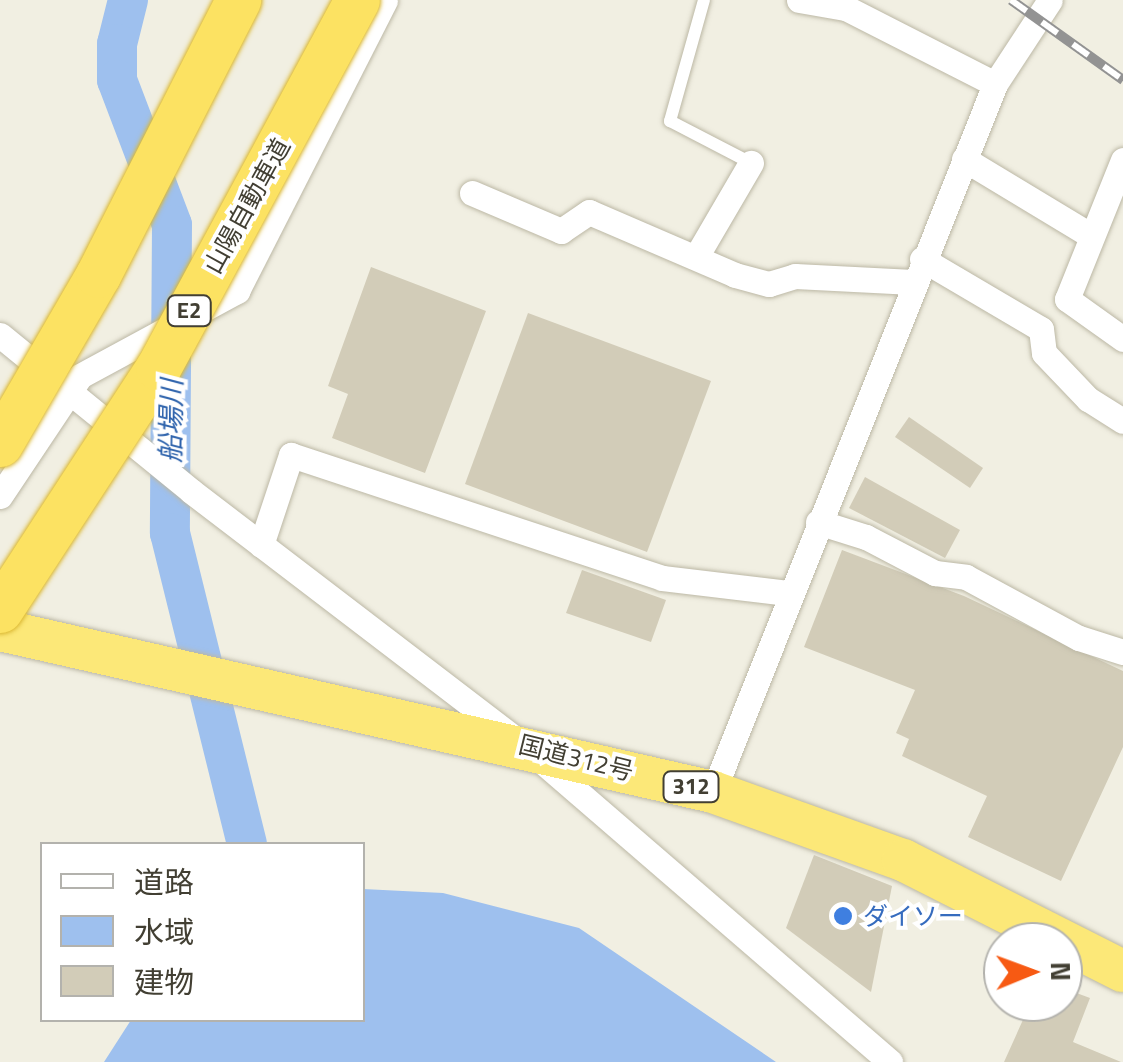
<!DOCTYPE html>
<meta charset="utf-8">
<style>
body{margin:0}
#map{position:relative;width:1123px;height:1062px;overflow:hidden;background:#f1efe2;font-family:"Titillium Web","Noto Sans JP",sans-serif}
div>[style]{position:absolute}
.water>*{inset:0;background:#9ec0ee}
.river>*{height:40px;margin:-20px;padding:0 20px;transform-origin:20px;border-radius:20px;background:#9ec0ee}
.building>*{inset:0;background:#d2ccb8}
.roads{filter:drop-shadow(0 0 2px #bcb8a5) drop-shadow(0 0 2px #bcb8a5)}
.service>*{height:12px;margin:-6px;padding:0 6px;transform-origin:6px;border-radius:6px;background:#fff}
.minor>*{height:25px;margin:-12.5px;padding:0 12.5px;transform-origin:12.5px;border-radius:12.5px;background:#fff}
.trunk>*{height:42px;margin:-21px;padding:0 21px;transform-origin:21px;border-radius:21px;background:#fce878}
.rail>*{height:10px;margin-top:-5px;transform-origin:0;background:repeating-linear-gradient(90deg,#fff 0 19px,#939393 0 38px);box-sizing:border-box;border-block:2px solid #939393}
.bridges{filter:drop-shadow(0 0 2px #dbb833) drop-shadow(0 0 2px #dbb833)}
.motorway-bridge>*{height:45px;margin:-22.5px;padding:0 22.5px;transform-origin:22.5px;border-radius:22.5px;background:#fce262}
.dots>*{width:28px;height:28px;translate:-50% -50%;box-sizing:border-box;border:5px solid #fff;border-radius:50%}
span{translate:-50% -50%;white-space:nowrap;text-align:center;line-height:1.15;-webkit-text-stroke:8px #fff;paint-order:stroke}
.shield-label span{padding:2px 8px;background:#fff;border:2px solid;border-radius:8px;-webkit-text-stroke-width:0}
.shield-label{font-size:22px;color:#423f33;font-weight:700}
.street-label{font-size:25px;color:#423f33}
.shop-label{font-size:25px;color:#366cbe}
.left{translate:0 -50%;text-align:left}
.water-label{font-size:28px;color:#2e63ac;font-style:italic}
.legend{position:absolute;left:40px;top:842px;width:325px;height:180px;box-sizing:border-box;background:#fff;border:2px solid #b3b2ad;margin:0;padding:12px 18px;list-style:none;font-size:30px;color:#423f33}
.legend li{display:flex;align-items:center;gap:20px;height:50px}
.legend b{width:50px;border:2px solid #b3b2ad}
.north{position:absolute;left:983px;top:922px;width:100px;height:100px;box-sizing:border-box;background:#fff;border:2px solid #b3b2ad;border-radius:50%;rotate:89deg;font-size:28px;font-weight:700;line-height:40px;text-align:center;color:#423f33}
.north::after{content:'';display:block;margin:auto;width:35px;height:45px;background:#f75a13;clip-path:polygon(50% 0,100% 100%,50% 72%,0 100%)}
</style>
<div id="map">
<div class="water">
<i style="clip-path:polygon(363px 889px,443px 893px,579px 928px,776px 1062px,104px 1062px,131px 1020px,362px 1020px)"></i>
</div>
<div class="river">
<i style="left:128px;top:0;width:45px;rotate:104deg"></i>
<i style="left:117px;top:44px;width:36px;rotate:90deg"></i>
<i style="left:117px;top:80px;width:155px;rotate:69.2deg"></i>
<i style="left:172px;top:225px;width:308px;rotate:90.4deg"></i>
<i style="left:170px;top:533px;width:320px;rotate:76.1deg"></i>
</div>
<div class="building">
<i style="clip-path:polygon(371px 267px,486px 311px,425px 473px,332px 438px,348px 394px,328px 386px)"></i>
<i style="clip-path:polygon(528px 313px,711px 381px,647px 552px,465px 484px)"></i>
<i style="clip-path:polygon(909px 417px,983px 468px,970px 488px,895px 437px)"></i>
<i style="clip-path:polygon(865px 477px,960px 530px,945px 558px,849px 508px)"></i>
<i style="clip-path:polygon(842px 550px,964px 596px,1123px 671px,1123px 747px,1061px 881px,968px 837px,987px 796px,902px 756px,909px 739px,896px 733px,915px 690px,804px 647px)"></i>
<i style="clip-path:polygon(582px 570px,666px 600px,651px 642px,566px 613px)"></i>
<i style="clip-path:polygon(814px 855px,892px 886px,871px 992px,786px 928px)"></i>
<i style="clip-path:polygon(1063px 988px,1090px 998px,1073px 1042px,1121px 1062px,1004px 1062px,1031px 1002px,1063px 1002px)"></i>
</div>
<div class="roads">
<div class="service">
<i style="left:704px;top:0;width:126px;rotate:105.7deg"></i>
<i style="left:670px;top:121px;width:91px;rotate:27.4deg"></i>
</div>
<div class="minor">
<i style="left:799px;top:0;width:48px;rotate:9.7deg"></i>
<i style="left:846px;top:8px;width:167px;rotate:27deg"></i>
<i style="left:964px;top:159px;width:147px;rotate:31.1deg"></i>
<i style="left:1123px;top:160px;width:150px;rotate:111.9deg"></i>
<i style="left:1067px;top:299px;width:69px;rotate:35.5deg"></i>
<i style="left:472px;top:193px;width:97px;rotate:23.1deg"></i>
<i style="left:561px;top:231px;width:34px;rotate:-34deg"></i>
<i style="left:589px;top:212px;width:159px;rotate:23.3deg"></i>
<i style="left:735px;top:275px;width:35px;rotate:15deg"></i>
<i style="left:769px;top:284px;width:27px;rotate:-17deg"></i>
<i style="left:795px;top:276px;width:118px;rotate:2.9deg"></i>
<i style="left:696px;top:257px;width:109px;rotate:-59.7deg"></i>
<i style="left:922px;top:259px;width:138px;rotate:30.5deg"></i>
<i style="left:1041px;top:329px;width:24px;rotate:83deg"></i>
<i style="left:1044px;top:353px;width:64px;rotate:46.3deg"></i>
<i style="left:1088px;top:399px;width:41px;rotate:32.2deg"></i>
<i style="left:0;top:335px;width:247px;rotate:39.2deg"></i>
<i style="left:191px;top:491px;width:418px;rotate:37.4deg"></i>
<i style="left:523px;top:745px;width:485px;rotate:40.8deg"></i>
<i style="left:0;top:496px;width:144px;rotate:-56.3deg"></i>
<i style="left:80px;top:376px;width:179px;rotate:-28.4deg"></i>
<i style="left:237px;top:291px;width:326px;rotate:-63deg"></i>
<i style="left:818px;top:522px;width:50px;rotate:17.4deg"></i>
<i style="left:866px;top:537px;width:78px;rotate:27.6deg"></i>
<i style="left:935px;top:573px;width:31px;rotate:7deg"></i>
<i style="left:966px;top:577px;width:128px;rotate:28.4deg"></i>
<i style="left:1079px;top:638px;width:46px;rotate:17.7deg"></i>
<i style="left:261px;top:545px;width:95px;rotate:-71.6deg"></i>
<i style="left:291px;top:455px;width:391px;rotate:18.3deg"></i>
<i style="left:662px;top:578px;width:127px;rotate:6.8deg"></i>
<i style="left:713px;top:792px;width:762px;rotate:-68.28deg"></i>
<i style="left:995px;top:84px;width:100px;rotate:-56.8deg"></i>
</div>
<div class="trunk">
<i style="left:0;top:630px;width:731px;rotate:12.8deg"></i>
<i style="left:713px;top:792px;width:202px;rotate:19.7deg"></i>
<i style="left:903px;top:860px;width:246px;rotate:26.8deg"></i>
</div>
</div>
<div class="rail">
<i style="left:1011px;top:0;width:138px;rotate:35.5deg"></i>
</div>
<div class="bridges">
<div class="motorway-bridge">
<i style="left:0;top:444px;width:195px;rotate:-59.9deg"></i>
<i style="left:98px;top:275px;width:309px;rotate:-63deg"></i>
<i style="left:0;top:610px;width:289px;rotate:-56.9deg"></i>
<i style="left:158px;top:368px;width:418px;rotate:-61.6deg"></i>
</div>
</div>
<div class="dots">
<i style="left:843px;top:916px;background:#3f7fe0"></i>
</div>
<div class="shield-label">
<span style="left:189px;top:311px">E2</span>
<span style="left:691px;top:787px">312</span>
</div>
<div class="street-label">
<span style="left:247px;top:206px;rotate:-61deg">山陽自動車道</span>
<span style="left:576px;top:758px;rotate:14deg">国道312号</span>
</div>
<div class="shop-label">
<span class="left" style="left:863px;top:916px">ダイソー</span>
</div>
<div class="water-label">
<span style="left:171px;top:421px;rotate:-89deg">船場川</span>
</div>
<ul class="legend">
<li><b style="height:12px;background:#fff"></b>道路</li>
<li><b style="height:28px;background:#9ec0ee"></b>水域</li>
<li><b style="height:28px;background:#d2ccb8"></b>建物</li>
</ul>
<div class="north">N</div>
</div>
